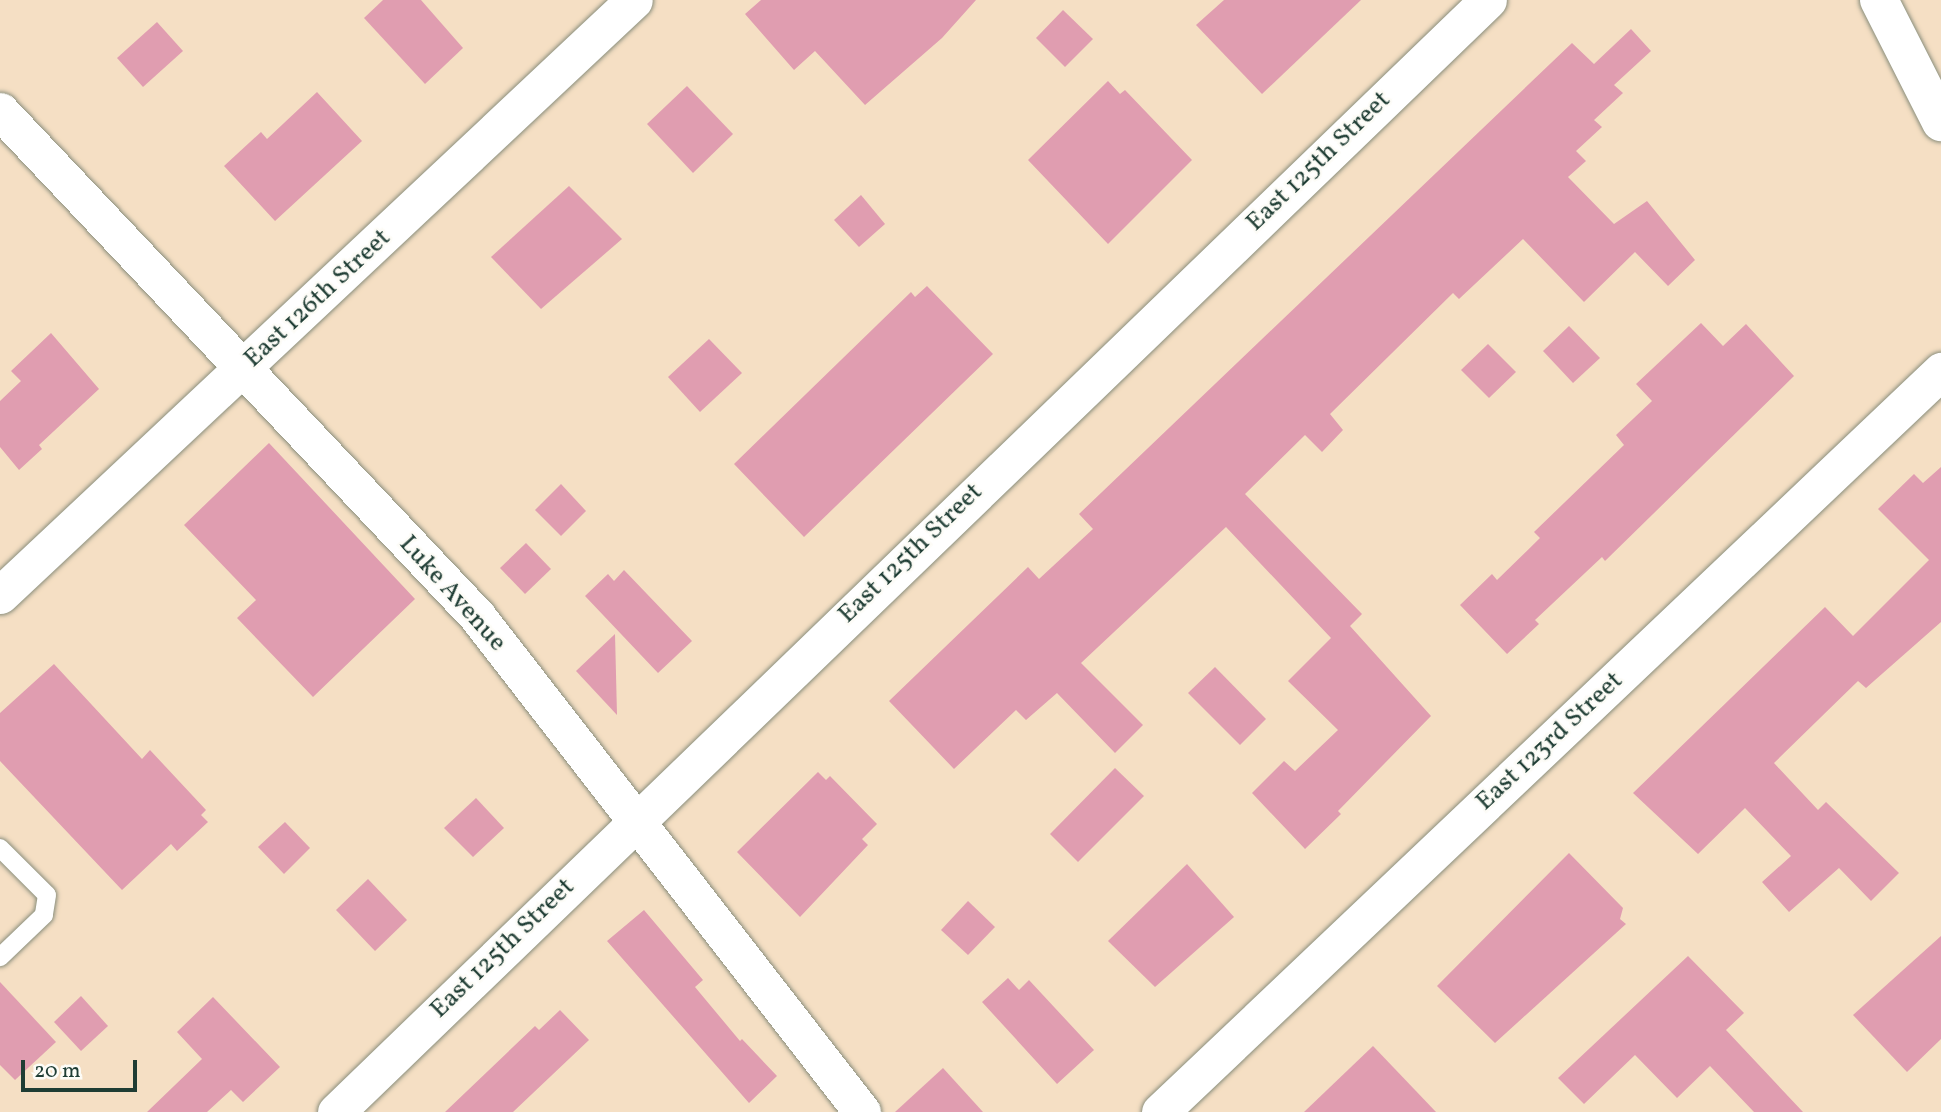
<!DOCTYPE html>
<style>
body{margin:0}
#map{position:relative;width:1941px;height:1112px;overflow:hidden;background:#f5dfc4;font-family:Vollkorn,serif}
div>[style]{position:absolute}
.building>*{inset:0;background:#e09db0}
.roads{filter:drop-shadow(0 0 2px #8a8e7c) drop-shadow(0 0 2px #8a8e7c)}
.service>*{height:18px;margin:-9px;padding:0 9px;transform-origin:9px;border-radius:9px;background:#fff}
.minor>*{height:37px;margin:-18.5px;padding:0 18.5px;transform-origin:18.5px;border-radius:18.5px;background:#fff}
.primary>*{height:38px;margin:-19px;padding:0 19px;transform-origin:19px;border-radius:19px;background:#fff}
span{translate:-50% -50%;white-space:nowrap;text-align:center;line-height:1.15;-webkit-text-stroke:5px #fdfcf7;paint-order:stroke}
.street-label{font-size:26px;color:#1f3d34}
.scale{position:absolute;left:21px;top:1060px;width:116px;height:32px;box-sizing:border-box;border:4px solid #1f3d34;border-top:0;padding-left:9px;font-size:21px;line-height:24px;white-space:nowrap;color:#1f3d34;-webkit-text-stroke:5px #fdfcf7;paint-order:stroke}
</style>
<div id="map">
<div class="building">
<i style="clip-path:polygon(383px 0,421px 0,463px 48px,425px 84px,364px 18px)"></i>
<i style="clip-path:polygon(761px 0,976px 0,942px 38px,865px 105px,815px 51px,794px 70px,745px 14px)"></i>
<i style="clip-path:polygon(1224px 0,1361px 0,1262px 94px,1196px 25px)"></i>
<i style="clip-path:polygon(1063px 10px,1093px 39px,1065px 67px,1036px 38px)"></i>
<i style="clip-path:polygon(157px 22px,183px 51px,143px 87px,117px 58px)"></i>
<i style="clip-path:polygon(1631px 29px,1651px 51px,1614px 85px,1623px 93px,1594px 120px,1602px 127px,1576px 151px,1586px 161px,1568px 177px,1614px 224px,1647px 201px,1695px 260px,1668px 286px,1635px 252px,1584px 302px,1523px 239px,1459px 299px,1453px 293px,1330px 414px,1343px 430px,1322px 452px,1305px 435px,1245px 494px,1362px 614px,1350px 626px,1431px 716px,1338px 811px,1341px 814px,1305px 849px,1252px 793px,1284px 761px,1295px 771px,1338px 730px,1288px 681px,1331px 638px,1226px 527px,1081px 663px,1143px 725px,1115px 753px,1057px 693px,1026px 720px,1016px 710px,954px 769px,889px 701px,1028px 567px,1039px 579px,1093px 529px,1079px 514px,1572px 43px,1594px 64px)"></i>
<i style="clip-path:polygon(1108px 81px,1120px 94px,1125px 90px,1192px 160px,1108px 244px,1028px 160px)"></i>
<i style="clip-path:polygon(687px 86px,733px 134px,693px 173px,647px 124px)"></i>
<i style="clip-path:polygon(317px 92px,362px 141px,275px 221px,224px 166px,261px 132px,267px 139px)"></i>
<i style="clip-path:polygon(569px 186px,622px 239px,541px 309px,491px 257px)"></i>
<i style="clip-path:polygon(861px 195px,885px 224px,859px 247px,834px 220px)"></i>
<i style="clip-path:polygon(927px 286px,993px 354px,804px 537px,734px 464px,911px 292px,915px 297px)"></i>
<i style="clip-path:polygon(1701px 323px,1723px 346px,1746px 324px,1794px 376px,1605px 561px,1602px 557px,1535px 620px,1539px 624px,1507px 654px,1460px 605px,1492px 574px,1497px 580px,1540px 538px,1534px 532px,1624px 445px,1616px 435px,1652px 401px,1636px 384px)"></i>
<i style="clip-path:polygon(1569px 326px,1600px 358px,1573px 383px,1543px 351px)"></i>
<i style="clip-path:polygon(51px 333px,99px 389px,39px 445px,42px 449px,19px 470px,0 447px,0 401px,21px 381px,11px 371px)"></i>
<i style="clip-path:polygon(709px 339px,742px 373px,700px 412px,668px 377px)"></i>
<i style="clip-path:polygon(1488px 344px,1516px 372px,1489px 398px,1461px 370px)"></i>
<i style="clip-path:polygon(269px 443px,415px 599px,313px 697px,237px 618px,256px 600px,184px 525px)"></i>
<i style="clip-path:polygon(1941px 467px,1941px 622px,1866px 688px,1858px 681px,1774px 763px,1818px 810px,1826px 802px,1899px 873px,1871px 901px,1839px 868px,1789px 912px,1762px 882px,1791px 856px,1745px 808px,1698px 854px,1633px 793px,1825px 607px,1853px 636px,1929px 560px,1878px 509px,1914px 474px,1923px 483px)"></i>
<i style="clip-path:polygon(561px 484px,586px 511px,561px 536px,535px 510px)"></i>
<i style="clip-path:polygon(526px 543px,551px 569px,525px 594px,500px 568px)"></i>
<i style="clip-path:polygon(624px 570px,692px 641px,658px 673px,585px 596px,608px 574px,614px 581px)"></i>
<i style="clip-path:polygon(615px 634px,617px 715px,576px 671px)"></i>
<i style="clip-path:polygon(54px 664px,142px 759px,150px 750px,206px 810px,201px 815px,208px 822px,177px 851px,171px 844px,122px 890px,0 761px,0 713px)"></i>
<i style="clip-path:polygon(1215px 667px,1266px 719px,1240px 745px,1188px 693px)"></i>
<i style="clip-path:polygon(1115px 768px,1144px 796px,1078px 862px,1050px 834px)"></i>
<i style="clip-path:polygon(818px 772px,826px 780px,830px 776px,877px 824px,862px 839px,868px 845px,800px 917px,737px 852px)"></i>
<i style="clip-path:polygon(476px 798px,504px 828px,473px 857px,444px 828px)"></i>
<i style="clip-path:polygon(285px 822px,310px 848px,284px 874px,258px 847px)"></i>
<i style="clip-path:polygon(1569px 853px,1623px 908px,1620px 919px,1626px 924px,1495px 1043px,1437px 986px)"></i>
<i style="clip-path:polygon(1187px 864px,1234px 917px,1155px 987px,1108px 941px)"></i>
<i style="clip-path:polygon(368px 879px,407px 920px,375px 951px,336px 910px)"></i>
<i style="clip-path:polygon(968px 901px,995px 927px,968px 955px,941px 930px)"></i>
<i style="clip-path:polygon(644px 910px,703px 980px,695px 987px,740px 1041px,742px 1039px,777px 1076px,749px 1103px,607px 941px)"></i>
<i style="clip-path:polygon(1941px 936px,1941px 1039px,1907px 1072px,1853px 1015px)"></i>
<i style="clip-path:polygon(1688px 956px,1744px 1013px,1726px 1030px,1803px 1112px,1754px 1112px,1710px 1066px,1677px 1098px,1635px 1055px,1584px 1104px,1558px 1078px)"></i>
<i style="clip-path:polygon(1008px 978px,1019px 990px,1029px 980px,1094px 1050px,1057px 1084px,982px 1002px)"></i>
<i style="clip-path:polygon(0 982px,56px 1042px,15px 1080px,0 1065px)"></i>
<i style="clip-path:polygon(81px 996px,108px 1026px,81px 1051px,54px 1022px)"></i>
<i style="clip-path:polygon(213px 997px,280px 1067px,243px 1102px,231px 1090px,207px 1112px,147px 1112px,202px 1059px,177px 1032px)"></i>
<i style="clip-path:polygon(560px 1010px,589px 1040px,513px 1112px,445px 1112px,535px 1026px,539px 1030px)"></i>
<i style="clip-path:polygon(1373px 1046px,1436px 1112px,1304px 1112px)"></i>
<i style="clip-path:polygon(943px 1068px,983px 1112px,895px 1112px)"></i>
</div>
<div class="roads">
<div class="service">
<i style="left:0;top:848px;width:66px;rotate:45deg"></i>
<i style="left:47px;top:895px;width:20px;rotate:99deg"></i>
<i style="left:44px;top:915px;width:61px;rotate:136.3deg"></i>
</div>
<div class="minor">
<i style="left:0;top:111px;width:695px;rotate:46.63deg"></i>
<i style="left:477px;top:616px;width:628px;rotate:52.18deg"></i>
<i style="left:0;top:595px;width:869px;rotate:-43.18deg"></i>
<i style="left:336px;top:1112px;width:1601px;rotate:-43.99deg"></i>
<i style="left:1160px;top:1112px;width:1077px;rotate:-43.49deg"></i>
</div>
<div class="primary">
<i style="left:1879px;top:0;width:137px;rotate:63.1deg"></i>
</div>
</div>
<div class="street-label">
<span style="left:1319px;top:162px;rotate:-44deg">East 125th Street</span>
<span style="left:318px;top:299px;rotate:-43deg">East 126th Street</span>
<span style="left:911px;top:554px;rotate:-44deg">East 125th Street</span>
<span style="left:452px;top:594px;rotate:48deg">Luke Avenue</span>
<span style="left:1550px;top:742px;rotate:-43deg">East 123rd Street</span>
<span style="left:503px;top:949px;rotate:-44deg">East 125th Street</span>
</div>
<div class="scale">20 m</div>
</div>
